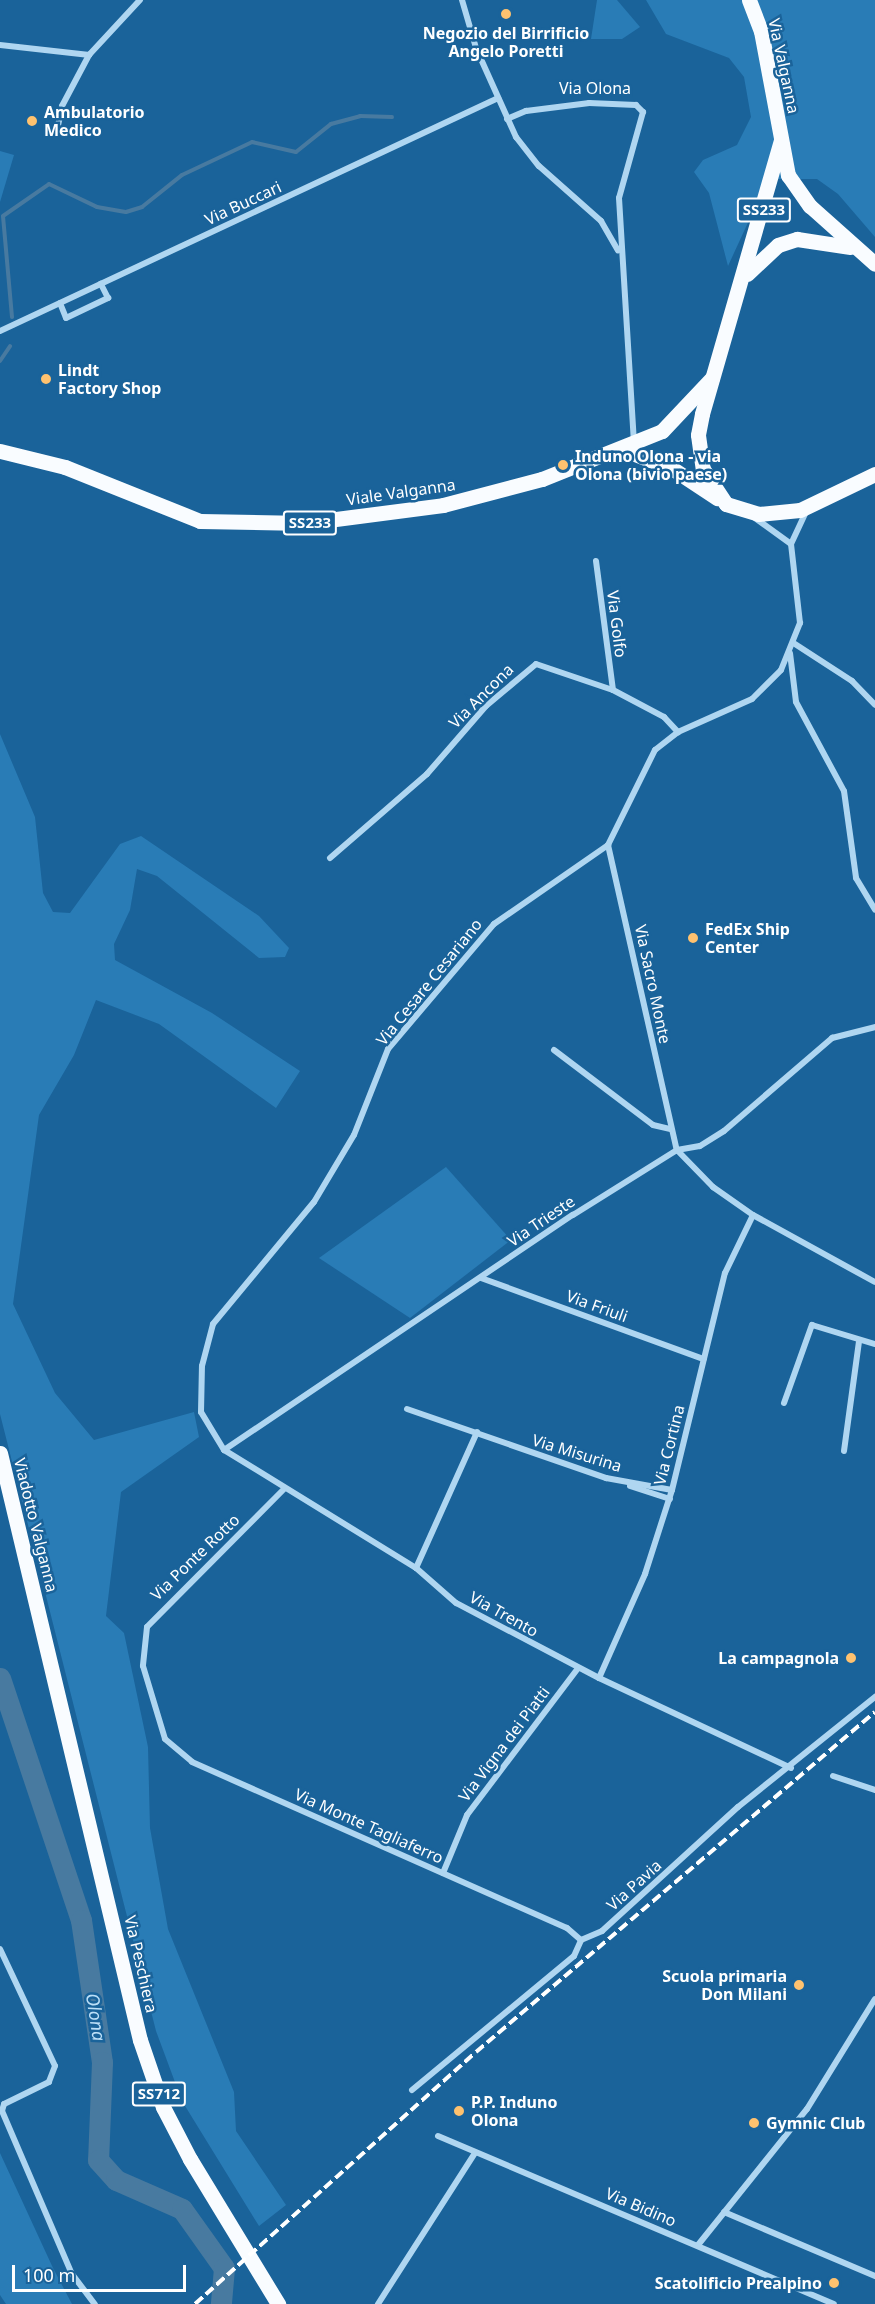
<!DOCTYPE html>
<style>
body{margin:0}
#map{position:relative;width:875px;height:2304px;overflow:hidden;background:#1a639a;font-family:"Noto Sans",sans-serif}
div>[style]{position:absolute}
.green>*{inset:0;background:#297cb6}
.stream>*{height:4px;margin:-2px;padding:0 2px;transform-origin:2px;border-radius:2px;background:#487aa0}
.river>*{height:21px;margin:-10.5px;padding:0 10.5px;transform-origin:10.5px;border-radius:10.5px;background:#487aa0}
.street>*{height:6px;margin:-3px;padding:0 3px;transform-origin:3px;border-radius:3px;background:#afd6f1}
.primary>*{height:15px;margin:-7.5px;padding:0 7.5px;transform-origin:7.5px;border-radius:7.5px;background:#f9fcff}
.rail>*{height:4px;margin-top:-2px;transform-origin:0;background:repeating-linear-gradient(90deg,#fff 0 10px,transparent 0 14.5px)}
.dots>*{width:16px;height:16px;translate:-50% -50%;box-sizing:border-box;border:3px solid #1a639a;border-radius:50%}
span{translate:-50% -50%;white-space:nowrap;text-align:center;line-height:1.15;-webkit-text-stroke:5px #1a639a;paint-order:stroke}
.shield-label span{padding:2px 4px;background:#1a639a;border:2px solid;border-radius:4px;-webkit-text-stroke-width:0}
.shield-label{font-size:15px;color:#fff;font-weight:700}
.poi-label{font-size:16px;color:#fff;font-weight:700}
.left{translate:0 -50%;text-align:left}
.right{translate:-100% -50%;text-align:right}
.street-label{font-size:16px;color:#fff}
.water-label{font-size:18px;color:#bcdff7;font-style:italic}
.scale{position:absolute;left:12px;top:2265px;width:174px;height:27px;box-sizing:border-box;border:3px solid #fff;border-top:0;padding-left:8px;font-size:18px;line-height:21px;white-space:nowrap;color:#fff;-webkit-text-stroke:4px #1a639a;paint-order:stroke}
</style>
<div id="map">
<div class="green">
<i style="clip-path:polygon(597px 0,617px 0,640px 27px,622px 39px,591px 39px)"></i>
<i style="clip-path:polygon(646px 0,875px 0,875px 237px,838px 194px,817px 179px,768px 179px,728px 266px,709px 193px,694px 172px,703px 160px,737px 145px,751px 117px,744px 77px,729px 58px,666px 34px)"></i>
<i style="clip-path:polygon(0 151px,14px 155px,0 202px)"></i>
<i style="clip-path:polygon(0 734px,35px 817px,43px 893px,53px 912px,70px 913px,120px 844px,141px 836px,259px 916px,289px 948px,285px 957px,259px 958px,157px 876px,137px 869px,130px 910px,114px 944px,115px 960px,212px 1013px,300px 1071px,276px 1108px,159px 1024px,96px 1000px,74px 1055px,39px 1115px,13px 1304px,55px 1393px,94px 1440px,194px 1412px,199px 1437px,121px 1492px,106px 1616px,124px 1633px,148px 1747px,150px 1828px,168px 1929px,234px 2092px,236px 2131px,286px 2205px,259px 2226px,182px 2101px,156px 2031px,0 1414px)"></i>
<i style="clip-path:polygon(446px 1167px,511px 1240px,410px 1318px,319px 1258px)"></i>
<i style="clip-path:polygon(0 2153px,53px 2268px,72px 2304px,6px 2304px,0 2295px)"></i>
</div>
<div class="stream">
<i style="left:12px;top:317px;width:101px;rotate:-95.1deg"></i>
<i style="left:3px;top:216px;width:56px;rotate:-34.8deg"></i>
<i style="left:49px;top:184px;width:53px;rotate:25.6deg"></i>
<i style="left:97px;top:207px;width:29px;rotate:10deg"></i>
<i style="left:126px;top:212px;width:17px;rotate:-17deg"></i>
<i style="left:142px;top:207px;width:51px;rotate:-38.7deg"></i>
<i style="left:182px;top:175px;width:77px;rotate:-25.2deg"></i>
<i style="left:252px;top:142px;width:45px;rotate:12.8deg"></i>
<i style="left:296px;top:152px;width:45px;rotate:-38.7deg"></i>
<i style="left:331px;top:124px;width:30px;rotate:-15deg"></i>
<i style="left:360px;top:116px;width:32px;rotate:2deg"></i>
<i style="left:0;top:361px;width:18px;rotate:-56deg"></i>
</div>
<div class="river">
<i style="left:0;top:1678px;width:255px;rotate:71.5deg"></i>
<i style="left:81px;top:1920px;width:144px;rotate:81.6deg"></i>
<i style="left:102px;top:2062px;width:98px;rotate:92.3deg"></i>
<i style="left:98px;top:2160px;width:27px;rotate:48deg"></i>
<i style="left:116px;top:2180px;width:72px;rotate:23.7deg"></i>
<i style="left:182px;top:2209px;width:72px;rotate:54.6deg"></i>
<i style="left:224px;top:2268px;width:36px;rotate:95deg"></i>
</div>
<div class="street">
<i style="left:462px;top:0;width:50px;rotate:73.7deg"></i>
<i style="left:476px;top:48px;width:98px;rotate:65.8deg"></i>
<i style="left:516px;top:137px;width:37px;rotate:52deg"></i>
<i style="left:539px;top:166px;width:83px;rotate:41.6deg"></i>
<i style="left:601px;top:221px;width:34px;rotate:60deg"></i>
<i style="left:0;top:45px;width:90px;rotate:6.4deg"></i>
<i style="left:507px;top:119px;width:21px;rotate:-23deg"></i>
<i style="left:526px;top:111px;width:64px;rotate:-7.2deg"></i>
<i style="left:589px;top:103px;width:47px;rotate:2.4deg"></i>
<i style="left:636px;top:105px;width:10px;rotate:45deg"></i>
<i style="left:643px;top:112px;width:89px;rotate:105.6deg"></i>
<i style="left:619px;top:198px;width:243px;rotate:86.5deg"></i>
<i style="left:56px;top:135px;width:30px;rotate:-78deg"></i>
<i style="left:62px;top:106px;width:58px;rotate:-62.1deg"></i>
<i style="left:89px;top:55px;width:75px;rotate:-47.2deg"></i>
<i style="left:60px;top:303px;width:16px;rotate:68deg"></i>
<i style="left:66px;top:318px;width:47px;rotate:-25.5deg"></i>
<i style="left:108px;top:298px;width:16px;rotate:-117deg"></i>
<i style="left:0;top:331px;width:550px;rotate:-25.07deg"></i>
<i style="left:755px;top:518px;width:44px;rotate:35.8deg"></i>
<i style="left:596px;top:561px;width:130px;rotate:82.5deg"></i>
<i style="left:795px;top:644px;width:68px;rotate:33deg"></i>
<i style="left:852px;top:681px;width:33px;rotate:46deg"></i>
<i style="left:790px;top:653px;width:49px;rotate:83deg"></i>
<i style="left:796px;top:702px;width:101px;rotate:61.7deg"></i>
<i style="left:844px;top:791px;width:88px;rotate:82.1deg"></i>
<i style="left:856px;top:878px;width:37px;rotate:59deg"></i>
<i style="left:608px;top:845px;width:313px;rotate:77.3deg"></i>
<i style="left:677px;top:1150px;width:52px;rotate:45.8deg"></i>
<i style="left:713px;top:1187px;width:49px;rotate:35deg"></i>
<i style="left:753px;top:1215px;width:139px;rotate:28.8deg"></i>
<i style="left:330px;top:858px;width:128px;rotate:-40.9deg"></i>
<i style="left:427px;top:774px;width:90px;rotate:-49.1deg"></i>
<i style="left:486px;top:706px;width:65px;rotate:-40deg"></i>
<i style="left:536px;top:664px;width:81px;rotate:18.7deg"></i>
<i style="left:613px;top:690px;width:58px;rotate:27.9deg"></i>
<i style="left:664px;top:717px;width:21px;rotate:47deg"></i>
<i style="left:554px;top:1050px;width:124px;rotate:37.1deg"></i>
<i style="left:653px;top:1125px;width:18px;rotate:13deg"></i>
<i style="left:481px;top:1278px;width:237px;rotate:20deg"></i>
<i style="left:784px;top:1403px;width:83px;rotate:-70.3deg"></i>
<i style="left:812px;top:1325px;width:66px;rotate:16.8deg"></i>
<i style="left:407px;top:1409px;width:211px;rotate:19.1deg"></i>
<i style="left:606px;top:1478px;width:67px;rotate:10.3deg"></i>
<i style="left:224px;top:1450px;width:421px;rotate:-34deg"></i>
<i style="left:573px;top:1215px;width:123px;rotate:-32deg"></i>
<i style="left:677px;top:1150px;width:23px;rotate:-10deg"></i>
<i style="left:700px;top:1146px;width:28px;rotate:-32deg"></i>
<i style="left:724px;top:1131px;width:143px;rotate:-40.7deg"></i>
<i style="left:832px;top:1038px;width:44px;rotate:-14.3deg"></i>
<i style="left:844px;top:1451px;width:110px;rotate:-82.2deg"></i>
<i style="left:630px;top:1486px;width:42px;rotate:18deg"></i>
<i style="left:284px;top:1489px;width:194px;rotate:134.8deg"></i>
<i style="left:147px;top:1627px;width:39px;rotate:96deg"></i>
<i style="left:143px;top:1666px;width:76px;rotate:73.2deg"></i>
<i style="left:165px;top:1739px;width:35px;rotate:40deg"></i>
<i style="left:192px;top:1762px;width:410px;rotate:23.9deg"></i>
<i style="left:567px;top:1928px;width:18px;rotate:41deg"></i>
<i style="left:416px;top:1568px;width:149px;rotate:-65.8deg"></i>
<i style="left:599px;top:1678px;width:114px;rotate:-66.1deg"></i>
<i style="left:645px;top:1574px;width:88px;rotate:-72.2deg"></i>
<i style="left:672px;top:1490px;width:223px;rotate:-76.3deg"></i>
<i style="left:725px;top:1273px;width:64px;rotate:-64.2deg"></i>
<i style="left:791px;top:1768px;width:212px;rotate:-154.9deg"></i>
<i style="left:599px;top:1678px;width:161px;rotate:-152.3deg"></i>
<i style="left:456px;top:1603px;width:53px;rotate:-138.8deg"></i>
<i style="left:416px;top:1568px;width:225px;rotate:-148.4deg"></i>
<i style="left:224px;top:1450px;width:44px;rotate:-121.2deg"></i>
<i style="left:201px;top:1412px;width:46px;rotate:-88.8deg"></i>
<i style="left:202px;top:1366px;width:43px;rotate:-75.3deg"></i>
<i style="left:213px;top:1324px;width:158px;rotate:-50.4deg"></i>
<i style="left:314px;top:1202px;width:78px;rotate:-59.2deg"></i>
<i style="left:354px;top:1135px;width:92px;rotate:-68.4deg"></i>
<i style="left:388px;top:1049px;width:164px;rotate:-49.7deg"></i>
<i style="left:494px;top:924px;width:139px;rotate:-34.7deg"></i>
<i style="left:608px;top:845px;width:106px;rotate:-63.7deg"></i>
<i style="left:655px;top:750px;width:29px;rotate:-38deg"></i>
<i style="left:678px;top:732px;width:81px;rotate:-24deg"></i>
<i style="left:752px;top:699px;width:41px;rotate:-45deg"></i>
<i style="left:781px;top:670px;width:51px;rotate:-68deg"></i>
<i style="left:800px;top:623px;width:80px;rotate:-96.5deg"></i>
<i style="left:791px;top:544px;width:35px;rotate:-65deg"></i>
<i style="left:833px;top:1776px;width:44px;rotate:18.4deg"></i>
<i style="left:443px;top:1873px;width:63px;rotate:-67.5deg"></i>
<i style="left:467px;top:1815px;width:184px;rotate:-52.9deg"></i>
<i style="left:0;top:1949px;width:129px;rotate:64.8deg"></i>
<i style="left:55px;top:2066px;width:17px;rotate:111deg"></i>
<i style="left:49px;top:2082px;width:50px;rotate:153.9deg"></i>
<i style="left:4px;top:2104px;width:7px;rotate:106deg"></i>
<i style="left:2px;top:2111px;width:177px;rotate:66.8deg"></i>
<i style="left:72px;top:2274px;width:38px;rotate:53deg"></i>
<i style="left:412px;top:2090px;width:210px;rotate:-39.6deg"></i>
<i style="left:574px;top:1956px;width:17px;rotate:-66deg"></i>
<i style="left:581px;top:1940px;width:23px;rotate:-23deg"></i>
<i style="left:602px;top:1931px;width:184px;rotate:-42.4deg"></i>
<i style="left:738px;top:1807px;width:176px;rotate:-38.8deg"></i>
<i style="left:438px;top:2136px;width:430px;rotate:23deg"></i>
<i style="left:724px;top:2212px;width:164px;rotate:23deg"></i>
<i style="left:698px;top:2245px;width:174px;rotate:-51.3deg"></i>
<i style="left:807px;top:2109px;width:129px;rotate:-58.3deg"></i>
<i style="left:378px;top:2304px;width:179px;rotate:-57.3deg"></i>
</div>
<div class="primary">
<i style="left:749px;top:0;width:33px;rotate:69deg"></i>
<i style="left:761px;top:31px;width:147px;rotate:79.4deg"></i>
<i style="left:788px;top:175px;width:38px;rotate:55deg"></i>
<i style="left:810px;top:206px;width:87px;rotate:41.7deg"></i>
<i style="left:781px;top:140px;width:285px;rotate:106.1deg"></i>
<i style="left:702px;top:414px;width:21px;rotate:101deg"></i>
<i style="left:698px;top:435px;width:34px;rotate:82deg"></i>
<i style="left:703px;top:469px;width:42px;rotate:56.7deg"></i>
<i style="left:726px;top:504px;width:34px;rotate:17deg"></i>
<i style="left:758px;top:514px;width:42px;rotate:-5.4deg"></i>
<i style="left:800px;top:510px;width:83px;rotate:-25.6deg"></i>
<i style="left:747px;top:274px;width:42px;rotate:-43.1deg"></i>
<i style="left:778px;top:245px;width:20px;rotate:-18deg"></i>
<i style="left:797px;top:239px;width:54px;rotate:8.6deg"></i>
<i style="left:622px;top:449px;width:55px;rotate:21.4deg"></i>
<i style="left:673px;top:469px;width:53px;rotate:33.4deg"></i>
<i style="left:0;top:451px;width:67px;rotate:13.8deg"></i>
<i style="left:65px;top:467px;width:145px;rotate:21.8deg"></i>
<i style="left:200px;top:521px;width:105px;rotate:1.1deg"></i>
<i style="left:305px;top:523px;width:139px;rotate:-7.4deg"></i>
<i style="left:443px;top:505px;width:102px;rotate:-14.7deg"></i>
<i style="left:542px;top:479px;width:129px;rotate:-21.8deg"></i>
<i style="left:662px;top:431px;width:73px;rotate:-46.7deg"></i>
<i style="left:0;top:1453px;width:603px;rotate:76.59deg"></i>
<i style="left:140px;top:2040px;width:71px;rotate:71.1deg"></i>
<i style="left:163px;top:2107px;width:59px;rotate:62.6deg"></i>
<i style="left:190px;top:2159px;width:170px;rotate:58.7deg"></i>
</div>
<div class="rail">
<i style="left:195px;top:2304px;width:377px;rotate:-41.9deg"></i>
<i style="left:476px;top:2052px;width:524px;rotate:-40.44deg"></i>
</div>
<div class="dots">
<i style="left:506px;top:14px;background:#ffc26f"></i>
<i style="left:32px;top:121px;background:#ffc26f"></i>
<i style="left:46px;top:379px;background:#ffc26f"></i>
<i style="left:563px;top:465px;background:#ffc26f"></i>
<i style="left:693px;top:938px;background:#ffc26f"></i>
<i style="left:851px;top:1658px;background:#ffc26f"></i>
<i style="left:799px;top:1985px;background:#ffc26f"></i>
<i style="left:459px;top:2111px;background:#ffc26f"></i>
<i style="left:754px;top:2123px;background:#ffc26f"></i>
<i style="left:834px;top:2283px;background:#ffc26f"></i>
</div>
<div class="shield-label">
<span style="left:764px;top:210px">SS233</span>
<span style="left:310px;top:523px">SS233</span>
<span style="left:159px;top:2094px">SS712</span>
</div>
<div class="poi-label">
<span style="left:506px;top:42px">Negozio del Birrificio<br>Angelo Poretti</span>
<span class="left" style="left:44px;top:121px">Ambulatorio<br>Medico</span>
<span class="left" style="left:58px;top:379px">Lindt<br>Factory Shop</span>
<span class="left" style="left:575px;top:465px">Induno Olona - via<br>Olona (bivio paese)</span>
<span class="left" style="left:705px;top:938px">FedEx Ship<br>Center</span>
<span class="right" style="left:839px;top:1658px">La campagnola</span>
<span class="right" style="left:787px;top:1985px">Scuola primaria<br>Don Milani</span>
<span class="left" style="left:471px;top:2111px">P.P. Induno<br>Olona</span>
<span class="left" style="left:766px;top:2123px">Gymnic Club</span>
<span class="right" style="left:822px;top:2283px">Scatolificio Prealpino</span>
</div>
<div class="street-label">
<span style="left:784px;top:66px;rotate:78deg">Via Valganna</span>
<span style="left:595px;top:88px">Via Olona</span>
<span style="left:243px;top:203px;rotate:-25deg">Via Buccari</span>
<span style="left:401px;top:492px;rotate:-8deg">Viale Valganna</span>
<span style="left:617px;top:624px;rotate:83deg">Via Golfo</span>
<span style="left:481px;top:696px;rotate:-45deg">Via Ancona</span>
<span style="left:429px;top:982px;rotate:-51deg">Via Cesare Cesariano</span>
<span style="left:653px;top:984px;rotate:78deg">Via Sacro Monte</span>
<span style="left:541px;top:1221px;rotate:-34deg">Via Trieste</span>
<span style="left:597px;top:1306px;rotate:20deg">Via Friuli</span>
<span style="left:669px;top:1445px;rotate:-76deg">Via Cortina</span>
<span style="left:577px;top:1453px;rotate:17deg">Via Misurina</span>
<span style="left:36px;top:1525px;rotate:76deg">Viadotto Valganna</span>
<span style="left:195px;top:1557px;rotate:-44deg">Via Ponte Rotto</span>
<span style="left:504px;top:1614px;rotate:29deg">Via Trento</span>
<span style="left:504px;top:1744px;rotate:-53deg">Via Vigna dei Piatti</span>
<span style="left:369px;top:1826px;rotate:24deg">Via Monte Tagliaferro</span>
<span style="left:634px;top:1885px;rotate:-42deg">Via Pavia</span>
<span style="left:141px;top:1964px;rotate:77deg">Via Peschiera</span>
<span style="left:641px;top:2207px;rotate:23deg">Via Bidino</span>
</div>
<div class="water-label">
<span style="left:96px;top:2017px;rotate:81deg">Olona</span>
</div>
<div class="scale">100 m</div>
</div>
